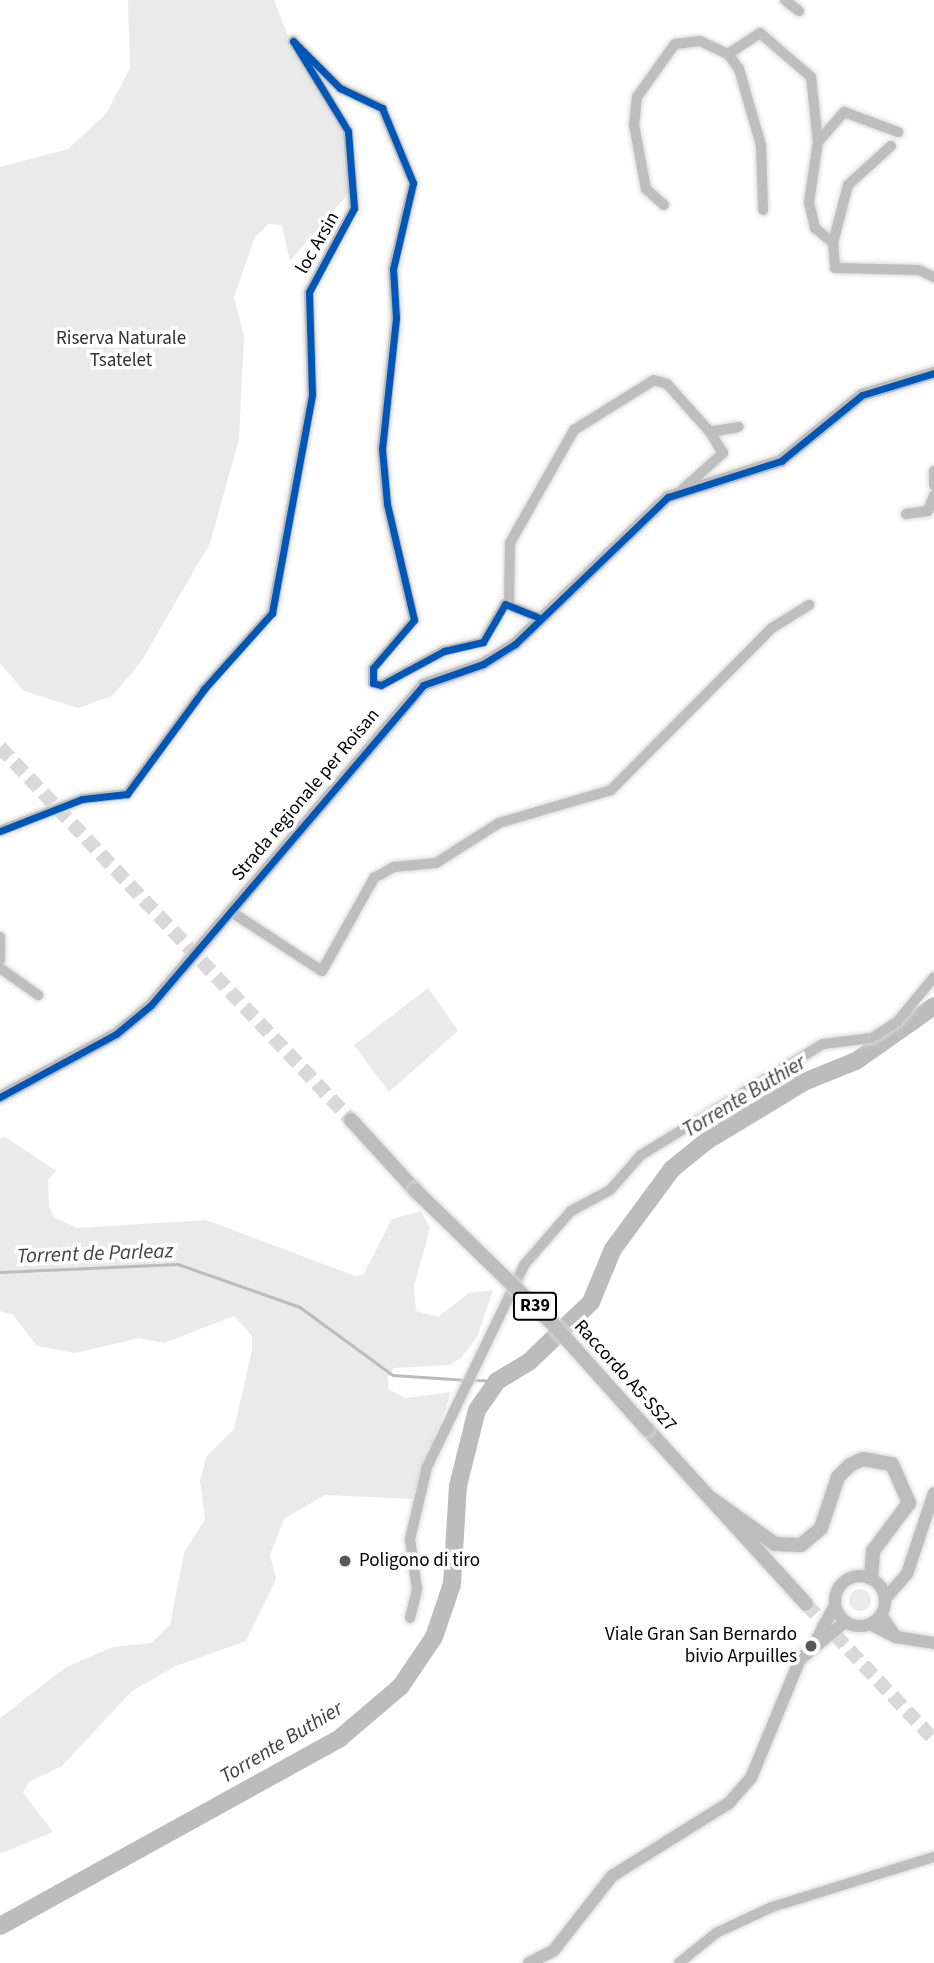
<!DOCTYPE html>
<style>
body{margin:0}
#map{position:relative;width:934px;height:1963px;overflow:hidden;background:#fff;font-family:"Source Sans 3",sans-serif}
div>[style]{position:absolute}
.green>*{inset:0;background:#eaeaea}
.round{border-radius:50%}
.stream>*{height:2.5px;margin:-1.25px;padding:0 1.25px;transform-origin:1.25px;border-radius:1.25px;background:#bcbcbc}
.river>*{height:18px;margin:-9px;padding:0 9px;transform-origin:9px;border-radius:9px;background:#bcbcbc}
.highway-tunnel>*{height:14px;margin-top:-7px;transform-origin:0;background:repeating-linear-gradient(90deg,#d9d9d9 0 14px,transparent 0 21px)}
.roads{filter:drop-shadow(0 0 2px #dbdbdb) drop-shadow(0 0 2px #dbdbdb)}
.minor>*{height:10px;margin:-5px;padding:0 5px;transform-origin:5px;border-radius:5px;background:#bebebe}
.major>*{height:12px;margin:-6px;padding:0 6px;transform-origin:6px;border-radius:6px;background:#bdbdbd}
.major>.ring{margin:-6px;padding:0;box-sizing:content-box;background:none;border:12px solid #bdbdbd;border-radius:50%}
.highway>*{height:14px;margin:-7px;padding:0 7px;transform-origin:7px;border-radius:7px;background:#bdbdbd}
.bridges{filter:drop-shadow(0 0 2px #dbdbdb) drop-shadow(0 0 2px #dbdbdb)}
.highway-bridge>*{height:14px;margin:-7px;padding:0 7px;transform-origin:7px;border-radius:7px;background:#bdbdbd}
.cycleway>*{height:7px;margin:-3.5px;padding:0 3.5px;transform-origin:3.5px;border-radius:3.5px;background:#0057b8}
.dots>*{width:19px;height:19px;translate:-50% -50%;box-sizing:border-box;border:4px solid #fff;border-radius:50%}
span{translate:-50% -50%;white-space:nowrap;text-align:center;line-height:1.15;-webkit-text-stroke:7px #fff;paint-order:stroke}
.shield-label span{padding:2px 5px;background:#fff;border:2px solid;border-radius:5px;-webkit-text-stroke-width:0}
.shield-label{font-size:18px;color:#000;font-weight:700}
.street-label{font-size:19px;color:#000}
.park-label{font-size:19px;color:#303030}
.poi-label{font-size:19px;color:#000}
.left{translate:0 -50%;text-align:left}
.right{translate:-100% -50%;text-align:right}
.water-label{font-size:21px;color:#414141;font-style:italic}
</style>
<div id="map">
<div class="green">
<i style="clip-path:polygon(128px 0,274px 0,288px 36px,346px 132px,350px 192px,290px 261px,282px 225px,269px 224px,255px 237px,234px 297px,244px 336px,239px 439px,210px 543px,141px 662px,112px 696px,78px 708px,24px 691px,0 663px,0 167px,68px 149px,106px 114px,130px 68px)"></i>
<i style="clip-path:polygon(428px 988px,458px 1031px,389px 1092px,354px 1045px)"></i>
<i style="clip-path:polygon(5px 1137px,56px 1171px,48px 1180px,49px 1206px,54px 1217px,77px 1228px,206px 1220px,355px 1276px,363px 1275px,392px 1219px,421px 1211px,430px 1228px,414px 1286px,416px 1311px,438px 1317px,469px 1293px,493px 1290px,477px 1337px,461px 1358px,450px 1365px,394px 1368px,388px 1377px,388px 1389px,405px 1398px,451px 1392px,414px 1499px,325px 1495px,284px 1519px,270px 1555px,276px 1579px,246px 1641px,176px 1666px,132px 1691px,62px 1766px,29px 1782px,23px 1793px,53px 1832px,0 1854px,0 1718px,66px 1667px,113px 1647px,151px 1643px,170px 1625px,184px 1553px,205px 1519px,200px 1481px,206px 1457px,234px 1429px,252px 1350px,252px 1336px,234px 1316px,164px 1343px,139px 1338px,75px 1353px,37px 1346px,13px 1315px,0 1311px,0 1139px)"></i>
<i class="round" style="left:849px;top:1589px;width:22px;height:22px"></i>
</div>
<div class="stream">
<i style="left:0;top:1272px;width:178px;rotate:-2.6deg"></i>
<i style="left:178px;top:1264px;width:129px;rotate:19.4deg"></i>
<i style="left:300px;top:1307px;width:115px;rotate:36.2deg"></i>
<i style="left:393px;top:1375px;width:74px;rotate:3.9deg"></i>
<i style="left:473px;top:1380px;width:24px;rotate:2deg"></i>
</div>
<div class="river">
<i style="left:0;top:1926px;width:389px;rotate:-28.9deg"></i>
<i style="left:340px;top:1738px;width:80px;rotate:-40.4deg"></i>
<i style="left:401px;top:1686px;width:59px;rotate:-56deg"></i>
<i style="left:434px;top:1637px;width:56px;rotate:-71.2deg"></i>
<i style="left:452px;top:1584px;width:98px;rotate:-86.5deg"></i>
<i style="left:458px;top:1486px;width:78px;rotate:-76deg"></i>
<i style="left:477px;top:1410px;width:35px;rotate:-55deg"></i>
<i style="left:497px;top:1381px;width:39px;rotate:-31deg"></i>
<i style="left:530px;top:1361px;width:85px;rotate:-44deg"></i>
<i style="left:591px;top:1302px;width:57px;rotate:-67.5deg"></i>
<i style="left:613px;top:1249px;width:99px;rotate:-53.6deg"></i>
<i style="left:672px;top:1169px;width:46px;rotate:-38.9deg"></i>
<i style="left:708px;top:1140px;width:112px;rotate:-31.1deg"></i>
<i style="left:804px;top:1082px;width:56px;rotate:-22deg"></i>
<i style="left:856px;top:1061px;width:95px;rotate:-35.2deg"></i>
</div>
<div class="highway-tunnel">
<i style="left:0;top:747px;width:512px;rotate:46.74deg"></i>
<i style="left:806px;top:1604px;width:187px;rotate:46.7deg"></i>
</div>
<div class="roads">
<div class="minor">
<i style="left:785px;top:0;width:18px;rotate:38deg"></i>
<i style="left:728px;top:54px;width:19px;rotate:54deg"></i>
<i style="left:739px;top:69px;width:79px;rotate:73.9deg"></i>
<i style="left:761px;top:145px;width:65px;rotate:88.2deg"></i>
<i style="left:818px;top:142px;width:40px;rotate:-49deg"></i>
<i style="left:844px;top:112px;width:58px;rotate:20.3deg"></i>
<i style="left:891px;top:146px;width:58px;rotate:137.8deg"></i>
<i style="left:848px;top:185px;width:60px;rotate:104.5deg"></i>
<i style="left:833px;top:243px;width:25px;rotate:85deg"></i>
<i style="left:835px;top:268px;width:84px;rotate:1.4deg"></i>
<i style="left:919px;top:270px;width:17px;rotate:25deg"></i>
<i style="left:664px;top:205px;width:24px;rotate:-138deg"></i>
<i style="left:646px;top:189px;width:65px;rotate:-100.6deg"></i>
<i style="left:634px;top:125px;width:28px;rotate:-84deg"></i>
<i style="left:637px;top:97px;width:65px;rotate:-54.4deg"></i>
<i style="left:675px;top:44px;width:25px;rotate:-7deg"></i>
<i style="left:700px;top:41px;width:31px;rotate:25deg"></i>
<i style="left:728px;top:54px;width:38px;rotate:-33deg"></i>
<i style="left:760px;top:33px;width:67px;rotate:40.8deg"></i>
<i style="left:811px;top:77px;width:65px;rotate:83.9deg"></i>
<i style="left:818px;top:142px;width:61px;rotate:98.5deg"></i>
<i style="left:809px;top:202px;width:27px;rotate:77deg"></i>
<i style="left:815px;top:228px;width:23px;rotate:40deg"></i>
<i style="left:934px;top:471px;width:14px;rotate:90deg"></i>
<i style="left:683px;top:489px;width:54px;rotate:-42deg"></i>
<i style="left:723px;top:453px;width:25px;rotate:-122deg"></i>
<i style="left:906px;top:514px;width:22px;rotate:-8deg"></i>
<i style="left:928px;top:511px;width:17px;rotate:-69deg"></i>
<i style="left:509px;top:602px;width:59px;rotate:-89deg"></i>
<i style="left:510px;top:543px;width:130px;rotate:-60.5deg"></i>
<i style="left:574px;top:430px;width:94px;rotate:-32deg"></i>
<i style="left:654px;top:380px;width:14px;rotate:17deg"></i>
<i style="left:667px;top:384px;width:64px;rotate:48.1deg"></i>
<i style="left:710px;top:432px;width:29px;rotate:-10deg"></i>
<i style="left:0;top:831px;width:88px;rotate:-21.3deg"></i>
<i style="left:82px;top:799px;width:45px;rotate:-6.3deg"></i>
<i style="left:127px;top:794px;width:130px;rotate:-53.7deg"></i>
<i style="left:204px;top:689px;width:102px;rotate:-48.2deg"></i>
<i style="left:272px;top:613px;width:222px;rotate:-79.6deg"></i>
<i style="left:312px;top:395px;width:103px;rotate:-91.7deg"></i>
<i style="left:309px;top:292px;width:95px;rotate:-61.8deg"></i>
<i style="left:354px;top:208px;width:77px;rotate:-94.5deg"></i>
<i style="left:348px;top:131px;width:105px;rotate:-121.4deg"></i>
<i style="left:293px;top:41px;width:66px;rotate:45deg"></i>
<i style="left:340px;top:88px;width:47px;rotate:25.5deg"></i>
<i style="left:382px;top:108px;width:81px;rotate:67.5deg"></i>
<i style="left:413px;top:183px;width:88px;rotate:103.1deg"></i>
<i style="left:393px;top:269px;width:49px;rotate:86.5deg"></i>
<i style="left:396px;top:318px;width:132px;rotate:96.1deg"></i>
<i style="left:382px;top:449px;width:55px;rotate:84.8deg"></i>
<i style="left:387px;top:504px;width:119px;rotate:76.9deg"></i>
<i style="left:414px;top:620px;width:63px;rotate:130.5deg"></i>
<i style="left:373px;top:668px;width:15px;rotate:90deg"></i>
<i style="left:373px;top:683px;width:8px;rotate:14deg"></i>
<i style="left:381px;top:685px;width:72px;rotate:-28.4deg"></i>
<i style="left:444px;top:651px;width:40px;rotate:-13deg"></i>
<i style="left:483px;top:642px;width:44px;rotate:-59.9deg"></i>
<i style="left:505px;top:604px;width:35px;rotate:22deg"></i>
<i style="left:230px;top:911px;width:110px;rotate:33.1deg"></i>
<i style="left:322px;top:971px;width:107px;rotate:-60.8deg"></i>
<i style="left:374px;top:878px;width:23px;rotate:-29deg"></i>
<i style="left:394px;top:867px;width:42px;rotate:-5.4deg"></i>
<i style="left:436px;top:863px;width:75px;rotate:-32.4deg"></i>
<i style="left:499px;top:823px;width:117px;rotate:-16.4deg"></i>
<i style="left:611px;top:790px;width:228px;rotate:-45.2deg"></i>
<i style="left:772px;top:628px;width:44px;rotate:-31.9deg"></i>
<i style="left:0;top:937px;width:23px;rotate:90deg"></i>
<i style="left:0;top:968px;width:47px;rotate:35.4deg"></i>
<i style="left:410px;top:1618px;width:30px;rotate:-76deg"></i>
<i style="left:417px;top:1589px;width:50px;rotate:-98deg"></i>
<i style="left:410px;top:1539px;width:74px;rotate:-76.7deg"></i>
<i style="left:427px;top:1467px;width:224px;rotate:-64.3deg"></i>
<i style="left:524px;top:1265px;width:72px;rotate:-49deg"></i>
<i style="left:571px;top:1211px;width:44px;rotate:-28.3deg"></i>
<i style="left:610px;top:1190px;width:47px;rotate:-48.5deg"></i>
<i style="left:641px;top:1155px;width:213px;rotate:-31.4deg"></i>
<i style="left:823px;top:1044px;width:49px;rotate:-7deg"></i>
<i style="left:872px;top:1038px;width:30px;rotate:-33deg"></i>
<i style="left:897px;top:1022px;width:58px;rotate:-50.6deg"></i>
<i style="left:679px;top:1963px;width:48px;rotate:-39deg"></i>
<i style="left:716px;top:1933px;width:62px;rotate:-24.9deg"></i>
<i style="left:772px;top:1907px;width:170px;rotate:-17.2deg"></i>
</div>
<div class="major">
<i style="left:0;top:1097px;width:132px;rotate:-28.5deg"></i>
<i style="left:116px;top:1034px;width:45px;rotate:-39.6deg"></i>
<i style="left:151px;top:1005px;width:420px;rotate:-49.6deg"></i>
<i style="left:423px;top:685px;width:64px;rotate:-19.3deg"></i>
<i style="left:483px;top:664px;width:38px;rotate:-32deg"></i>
<i style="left:515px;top:644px;width:212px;rotate:-43.9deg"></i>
<i style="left:668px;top:497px;width:119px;rotate:-17.7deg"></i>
<i style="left:781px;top:461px;width:104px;rotate:-39.2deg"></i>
<i style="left:862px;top:395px;width:75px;rotate:-17deg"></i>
<i class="ring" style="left:835px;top:1576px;width:38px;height:38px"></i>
<i style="left:885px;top:1599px;width:33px;rotate:-49deg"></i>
<i style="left:907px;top:1574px;width:85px;rotate:-71.6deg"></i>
<i style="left:870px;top:1624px;width:29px;rotate:27deg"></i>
<i style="left:896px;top:1637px;width:27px;rotate:-124deg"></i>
<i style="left:896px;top:1637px;width:38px;rotate:9deg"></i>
<i style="left:816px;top:1641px;width:40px;rotate:-62deg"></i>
<i style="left:529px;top:1963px;width:28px;rotate:-27deg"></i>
<i style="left:554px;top:1950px;width:94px;rotate:-51.9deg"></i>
<i style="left:612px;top:1876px;width:138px;rotate:-32deg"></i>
<i style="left:729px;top:1803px;width:33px;rotate:-49deg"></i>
<i style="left:751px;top:1778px;width:129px;rotate:-67.6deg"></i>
<i style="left:800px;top:1659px;width:58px;rotate:-39.4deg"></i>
</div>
<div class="highway">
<i style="left:351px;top:1120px;width:95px;rotate:47.6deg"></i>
<i style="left:647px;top:1429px;width:236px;rotate:47.7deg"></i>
<i style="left:709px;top:1497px;width:81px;rotate:35.5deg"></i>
<i style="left:775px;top:1544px;width:26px;rotate:2deg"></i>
<i style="left:801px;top:1545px;width:26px;rotate:-40deg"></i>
<i style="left:821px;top:1528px;width:54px;rotate:-71.6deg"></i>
<i style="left:838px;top:1477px;width:17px;rotate:-45deg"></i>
<i style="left:850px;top:1465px;width:14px;rotate:-25deg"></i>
<i style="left:863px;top:1459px;width:29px;rotate:10deg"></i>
<i style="left:892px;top:1464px;width:43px;rotate:66.4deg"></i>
<i style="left:909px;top:1503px;width:60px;rotate:126.9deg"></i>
<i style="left:873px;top:1551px;width:27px;rotate:94deg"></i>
</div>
</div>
<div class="bridges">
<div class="highway-bridge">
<i style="left:415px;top:1190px;width:192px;rotate:44.2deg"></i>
<i style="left:553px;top:1324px;width:141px;rotate:48.2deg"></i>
</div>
</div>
<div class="cycleway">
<i style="left:0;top:831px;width:88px;rotate:-21.3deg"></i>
<i style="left:82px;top:799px;width:45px;rotate:-6.3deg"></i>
<i style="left:127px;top:794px;width:130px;rotate:-53.7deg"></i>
<i style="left:204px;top:689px;width:102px;rotate:-48.2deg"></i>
<i style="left:272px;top:613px;width:222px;rotate:-79.6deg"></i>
<i style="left:312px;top:395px;width:103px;rotate:-91.7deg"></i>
<i style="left:309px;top:292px;width:95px;rotate:-61.8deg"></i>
<i style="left:354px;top:208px;width:77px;rotate:-94.5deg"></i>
<i style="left:348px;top:131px;width:105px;rotate:-121.4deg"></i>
<i style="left:293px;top:41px;width:66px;rotate:45deg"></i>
<i style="left:340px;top:88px;width:47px;rotate:25.5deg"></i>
<i style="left:382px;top:108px;width:81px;rotate:67.5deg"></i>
<i style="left:413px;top:183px;width:88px;rotate:103.1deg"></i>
<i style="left:393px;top:269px;width:49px;rotate:86.5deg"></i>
<i style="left:396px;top:318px;width:132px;rotate:96.1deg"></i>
<i style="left:382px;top:449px;width:55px;rotate:84.8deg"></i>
<i style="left:387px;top:504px;width:119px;rotate:76.9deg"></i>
<i style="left:414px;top:620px;width:63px;rotate:130.5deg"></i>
<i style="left:373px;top:668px;width:15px;rotate:90deg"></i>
<i style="left:373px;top:683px;width:8px;rotate:14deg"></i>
<i style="left:381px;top:685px;width:72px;rotate:-28.4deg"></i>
<i style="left:444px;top:651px;width:40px;rotate:-13deg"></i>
<i style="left:483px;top:642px;width:44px;rotate:-59.9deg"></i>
<i style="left:505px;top:604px;width:35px;rotate:22deg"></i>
<i style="left:0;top:1097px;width:132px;rotate:-28.5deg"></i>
<i style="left:116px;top:1034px;width:45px;rotate:-39.6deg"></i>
<i style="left:151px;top:1005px;width:420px;rotate:-49.6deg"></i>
<i style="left:423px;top:685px;width:64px;rotate:-19.3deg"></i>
<i style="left:483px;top:664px;width:38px;rotate:-32deg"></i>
<i style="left:515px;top:644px;width:212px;rotate:-43.9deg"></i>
<i style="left:668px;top:497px;width:119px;rotate:-17.7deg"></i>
<i style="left:781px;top:461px;width:104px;rotate:-39.2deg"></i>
<i style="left:862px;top:395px;width:75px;rotate:-17deg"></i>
</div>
<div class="dots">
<i style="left:345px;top:1561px;background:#595959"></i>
<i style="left:811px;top:1646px;background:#595959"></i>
</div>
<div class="shield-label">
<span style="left:535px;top:1306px">R39</span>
</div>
<div class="street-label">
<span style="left:318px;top:243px;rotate:-60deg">loc Arsin</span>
<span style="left:306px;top:795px;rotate:-50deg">Strada regionale per Roisan</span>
<span style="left:625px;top:1376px;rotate:48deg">Raccordo A5-SS27</span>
</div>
<div class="park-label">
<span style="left:121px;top:350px">Riserva Naturale<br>Tsatelet</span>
</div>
<div class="poi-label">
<span class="left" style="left:359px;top:1561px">Poligono di tiro</span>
<span class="right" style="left:797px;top:1646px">Viale Gran San Bernardo<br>bivio Arpuilles</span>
</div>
<div class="water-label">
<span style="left:744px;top:1096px;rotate:-31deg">Torrente Buthier</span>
<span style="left:95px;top:1253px;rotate:-2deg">Torrent de Parleaz</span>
<span style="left:281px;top:1742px;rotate:-31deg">Torrente Buthier</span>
</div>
</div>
